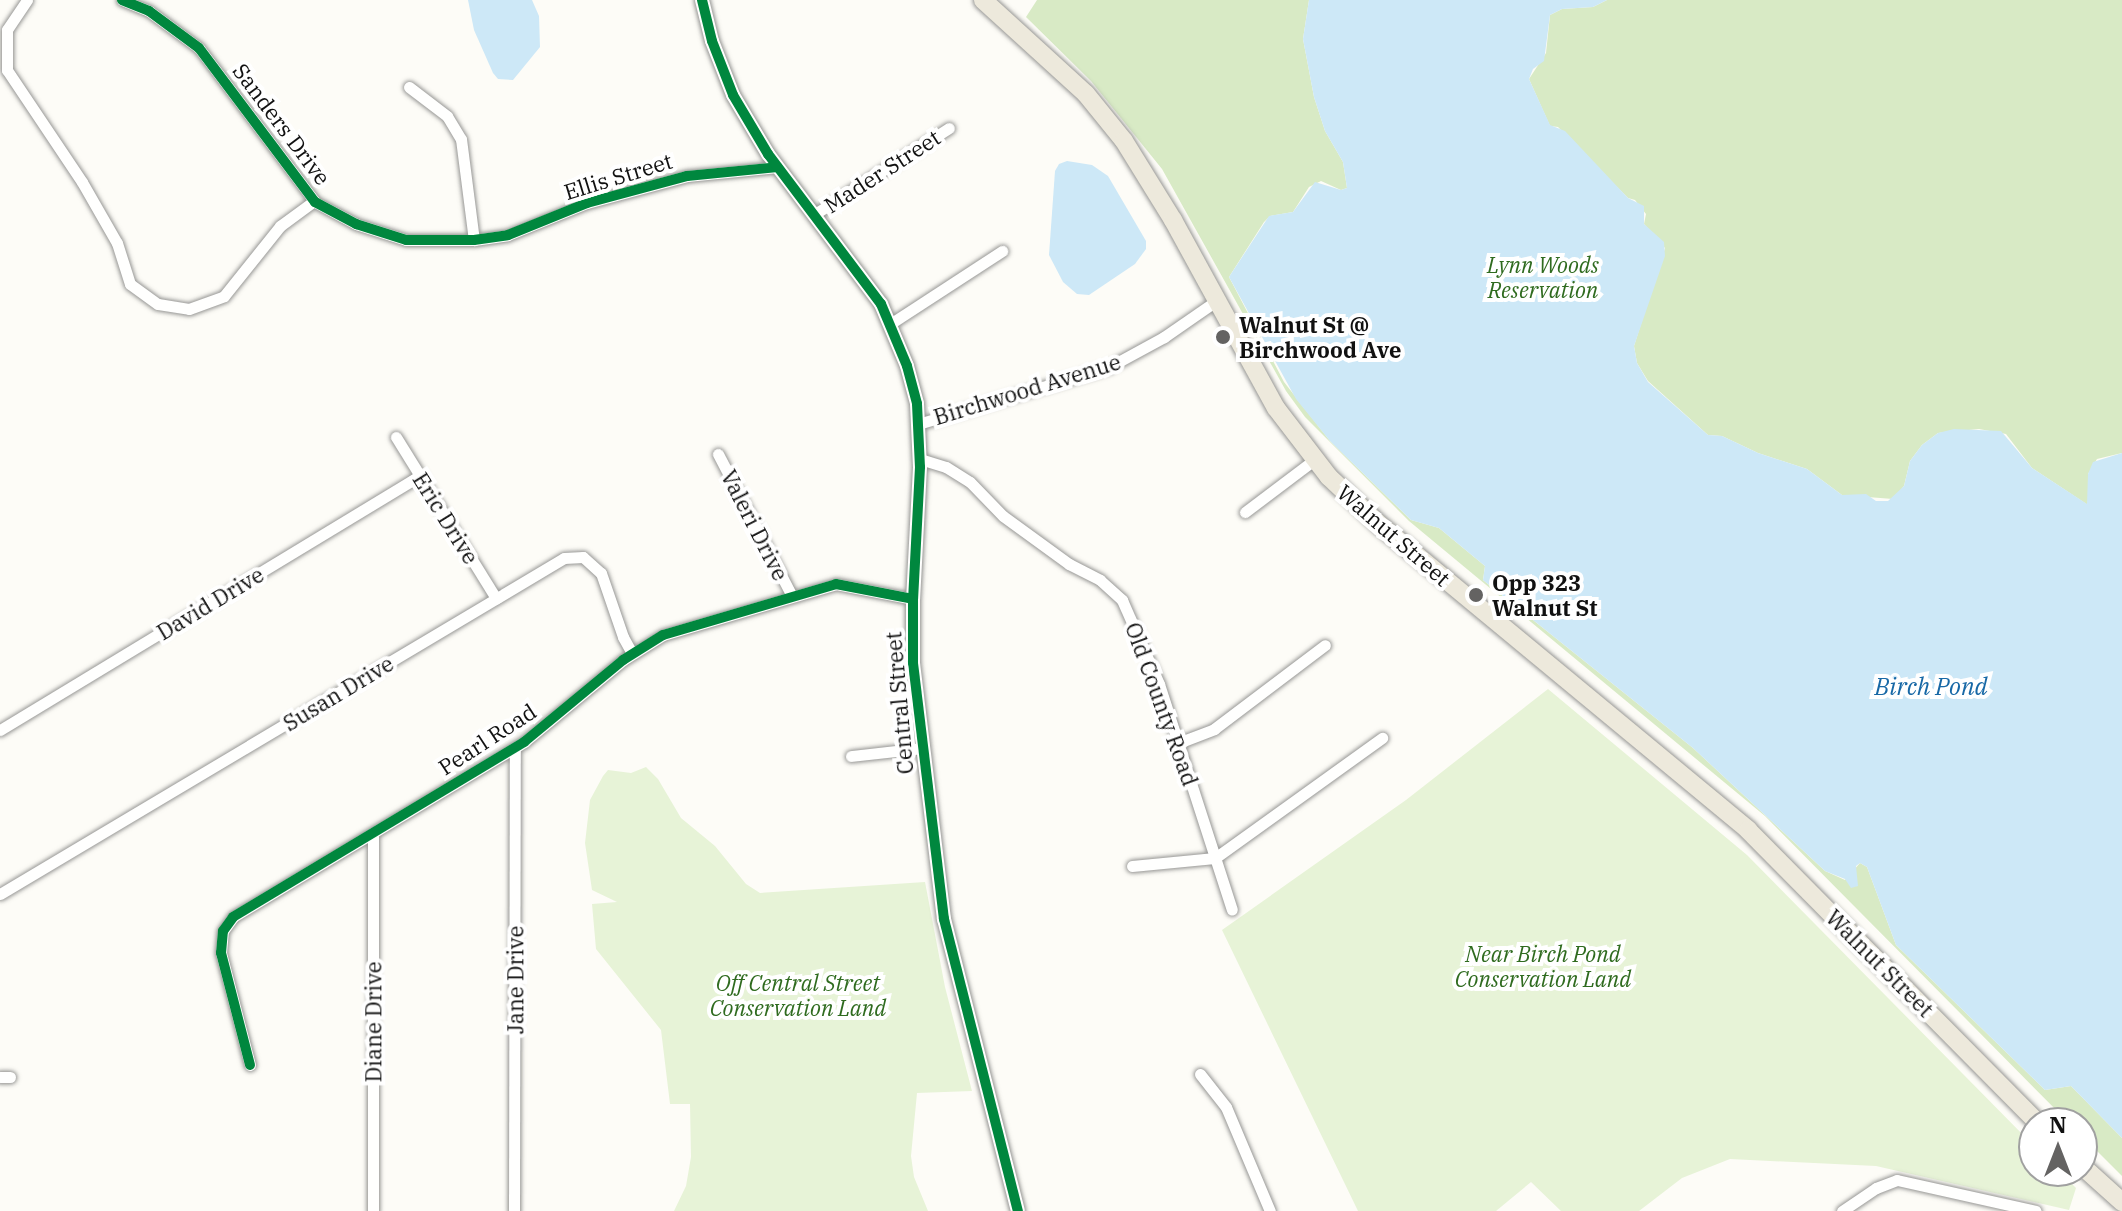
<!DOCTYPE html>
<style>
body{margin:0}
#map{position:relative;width:2122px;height:1211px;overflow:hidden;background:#fdfcf7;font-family:"IBM Plex Serif",serif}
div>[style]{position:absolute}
.green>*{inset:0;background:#e7f3d7}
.forest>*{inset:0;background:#d8eac5}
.water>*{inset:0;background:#cde8f7}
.roads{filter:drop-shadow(0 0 2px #979795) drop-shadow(0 0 2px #979795)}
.minor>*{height:11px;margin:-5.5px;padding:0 5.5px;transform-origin:5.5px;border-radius:5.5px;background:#fffffe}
.tertiary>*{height:14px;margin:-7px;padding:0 7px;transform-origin:7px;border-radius:7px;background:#fffffe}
.primary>*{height:18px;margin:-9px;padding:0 9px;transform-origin:9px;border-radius:9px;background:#ede9dc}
.cycleway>*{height:10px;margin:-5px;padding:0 5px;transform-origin:5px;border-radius:5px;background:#00873e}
.dots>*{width:22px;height:22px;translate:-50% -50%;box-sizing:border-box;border:4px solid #fff;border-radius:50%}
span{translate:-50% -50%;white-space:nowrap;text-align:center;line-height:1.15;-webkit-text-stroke:8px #fff;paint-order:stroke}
.street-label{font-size:22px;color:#111}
.park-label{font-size:22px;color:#2f6b1f;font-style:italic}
.poi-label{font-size:22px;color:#111;font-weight:700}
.left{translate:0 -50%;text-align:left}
.water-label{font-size:24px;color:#1768a6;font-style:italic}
.north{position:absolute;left:2018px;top:1107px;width:80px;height:80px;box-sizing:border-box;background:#fff;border:2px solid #a0a0a0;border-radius:50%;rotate:0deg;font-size:22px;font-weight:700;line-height:32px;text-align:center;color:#111}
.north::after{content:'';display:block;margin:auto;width:28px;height:36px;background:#646362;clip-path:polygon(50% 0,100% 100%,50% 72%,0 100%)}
</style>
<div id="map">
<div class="green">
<i style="clip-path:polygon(1548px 689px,1747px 855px,2034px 1146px,2034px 1171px,2059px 1171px,2076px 1188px,2069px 1210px,1876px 1166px,1730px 1159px,1682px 1178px,1639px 1211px,1561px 1211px,1531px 1182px,1496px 1211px,1358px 1211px,1222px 930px,1406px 800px)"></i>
<i style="clip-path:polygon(646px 767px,658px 779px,681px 818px,715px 846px,746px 884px,760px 893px,925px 882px,945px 987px,972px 1091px,917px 1093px,911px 1156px,914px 1177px,928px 1211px,674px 1211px,686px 1186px,691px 1157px,690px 1104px,670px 1104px,661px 1030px,596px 949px,592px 904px,617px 902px,592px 890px,585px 843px,590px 800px,603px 776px,608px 770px,631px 773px)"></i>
</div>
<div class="forest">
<i style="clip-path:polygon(1037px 0,1309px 0,1303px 39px,1314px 97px,1325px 131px,1343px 162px,1347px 188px,1341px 190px,1321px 181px,1309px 187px,1293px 212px,1270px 216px,1264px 222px,1229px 277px,1284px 382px,1330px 441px,1411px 520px,1439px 528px,1485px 566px,1483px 580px,1693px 748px,1825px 871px,1845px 880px,1860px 863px,1867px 867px,1896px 945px,2045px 1090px,2071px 1086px,2122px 1138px,2122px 1176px,2082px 1136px,2082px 1123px,2069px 1123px,1765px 816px,1409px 521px,1305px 417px,1286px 391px,1162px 169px,1091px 81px,1026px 17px)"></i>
<i style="clip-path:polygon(1607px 0,2122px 0,2122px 453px,2097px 459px,2088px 474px,2088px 505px,2032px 468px,2006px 434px,1979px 429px,1938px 433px,1922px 445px,1910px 461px,1904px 486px,1893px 499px,1842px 495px,1807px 469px,1758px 453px,1722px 436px,1708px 435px,1648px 381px,1637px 363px,1634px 346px,1665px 248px,1644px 224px,1646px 214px,1635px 200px,1628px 198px,1558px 127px,1550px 126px,1529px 79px,1546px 53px,1550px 15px,1562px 9px,1593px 7px)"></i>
</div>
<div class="water">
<i style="clip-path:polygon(468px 0,532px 0,539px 16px,540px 47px,513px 80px,498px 79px,493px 73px,474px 30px)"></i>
<i style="clip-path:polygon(1309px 0,1607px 0,1593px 7px,1562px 9px,1550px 15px,1544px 61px,1533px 69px,1529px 79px,1550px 125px,1565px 131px,1628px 198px,1644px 206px,1644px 224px,1664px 242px,1665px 256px,1634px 346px,1637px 363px,1648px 382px,1708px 435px,1722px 436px,1758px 453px,1807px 469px,1842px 495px,1866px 494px,1876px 501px,1888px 501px,1904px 486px,1910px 461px,1922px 445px,1938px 433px,1954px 429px,2001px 431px,2032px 468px,2087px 504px,2088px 474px,2093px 462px,2122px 453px,2122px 1138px,2071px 1086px,2045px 1090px,1896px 945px,1867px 867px,1860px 863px,1856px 866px,1858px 886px,1851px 888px,1845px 879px,1825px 871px,1693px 748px,1483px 580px,1485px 566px,1439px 528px,1411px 520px,1330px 441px,1296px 399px,1229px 277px,1269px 216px,1293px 212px,1315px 182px,1341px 190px,1347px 188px,1343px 162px,1325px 131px,1314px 97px,1303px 39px)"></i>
<i style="clip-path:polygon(1067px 161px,1092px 165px,1108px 176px,1146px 241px,1146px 249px,1135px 264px,1089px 295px,1077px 294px,1063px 282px,1049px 255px,1055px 171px,1059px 164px)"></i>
</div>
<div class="roads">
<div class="minor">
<i style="left:27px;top:0;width:36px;rotate:124deg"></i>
<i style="left:7px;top:30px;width:40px;rotate:90deg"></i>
<i style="left:7px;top:70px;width:135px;rotate:56.2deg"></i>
<i style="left:82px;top:182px;width:70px;rotate:60.2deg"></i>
<i style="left:117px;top:243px;width:43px;rotate:72.4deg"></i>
<i style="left:130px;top:284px;width:34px;rotate:36deg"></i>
<i style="left:158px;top:304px;width:31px;rotate:9deg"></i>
<i style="left:189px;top:309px;width:37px;rotate:-20deg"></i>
<i style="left:224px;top:296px;width:90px;rotate:-51.3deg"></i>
<i style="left:280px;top:226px;width:42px;rotate:-36.3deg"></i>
<i style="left:122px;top:0;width:29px;rotate:22deg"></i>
<i style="left:149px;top:11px;width:62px;rotate:36.5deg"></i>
<i style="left:199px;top:48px;width:193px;rotate:53deg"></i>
<i style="left:315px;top:202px;width:47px;rotate:28.2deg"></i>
<i style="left:356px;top:224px;width:52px;rotate:17.7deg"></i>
<i style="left:406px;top:240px;width:68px"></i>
<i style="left:474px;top:240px;width:34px;rotate:-8deg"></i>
<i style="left:508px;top:235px;width:85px;rotate:-22.1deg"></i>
<i style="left:587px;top:203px;width:104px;rotate:-15.1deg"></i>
<i style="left:687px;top:176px;width:91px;rotate:-5.6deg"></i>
<i style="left:409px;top:87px;width:48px;rotate:37.3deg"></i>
<i style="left:447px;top:116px;width:27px;rotate:59deg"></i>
<i style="left:461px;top:139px;width:102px;rotate:82.7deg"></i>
<i style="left:815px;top:214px;width:159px;rotate:-32.7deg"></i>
<i style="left:890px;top:324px;width:134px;rotate:-33.1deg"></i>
<i style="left:918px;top:424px;width:199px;rotate:-16.6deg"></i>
<i style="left:1109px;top:367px;width:63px;rotate:-28.6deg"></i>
<i style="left:1164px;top:337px;width:63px;rotate:-34.7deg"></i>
<i style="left:396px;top:437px;width:190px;rotate:58.2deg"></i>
<i style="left:718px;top:454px;width:160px;rotate:62.5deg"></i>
<i style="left:920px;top:459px;width:27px;rotate:17deg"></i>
<i style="left:946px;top:467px;width:28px;rotate:32deg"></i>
<i style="left:970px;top:482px;width:47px;rotate:45.9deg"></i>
<i style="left:1003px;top:516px;width:82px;rotate:36deg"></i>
<i style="left:1069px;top:564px;width:35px;rotate:27deg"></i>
<i style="left:1100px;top:580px;width:30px;rotate:42deg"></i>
<i style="left:1122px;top:600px;width:92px;rotate:66.2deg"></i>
<i style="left:1159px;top:684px;width:237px;rotate:72.1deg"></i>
<i style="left:1245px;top:512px;width:86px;rotate:-37deg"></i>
<i style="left:0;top:730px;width:491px;rotate:-31.2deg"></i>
<i style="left:1178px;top:743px;width:39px;rotate:-21deg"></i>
<i style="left:1214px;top:729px;width:139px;rotate:-37.1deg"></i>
<i style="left:851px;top:756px;width:71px;rotate:-6.4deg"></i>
<i style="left:373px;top:833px;width:378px;rotate:90deg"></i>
<i style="left:1132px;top:866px;width:83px;rotate:-5.5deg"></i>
<i style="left:1215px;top:858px;width:206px;rotate:-35.7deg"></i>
<i style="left:0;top:894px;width:656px;rotate:-30.78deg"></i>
<i style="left:564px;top:558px;width:19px;rotate:-3deg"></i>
<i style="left:583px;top:557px;width:24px;rotate:42deg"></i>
<i style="left:601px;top:573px;width:68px;rotate:71deg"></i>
<i style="left:623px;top:637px;width:18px;rotate:61deg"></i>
<i style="left:250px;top:1065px;width:116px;rotate:-104.5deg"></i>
<i style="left:221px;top:953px;width:22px;rotate:-85deg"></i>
<i style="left:223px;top:931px;width:17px;rotate:-54deg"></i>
<i style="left:233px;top:917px;width:340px;rotate:-31deg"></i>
<i style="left:524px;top:742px;width:129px;rotate:-39.6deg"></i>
<i style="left:623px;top:660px;width:47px;rotate:-32deg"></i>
<i style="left:663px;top:635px;width:180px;rotate:-16.4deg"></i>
<i style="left:836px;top:584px;width:78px;rotate:11deg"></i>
<i style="left:1200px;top:1074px;width:42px;rotate:51.8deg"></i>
<i style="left:1226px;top:1107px;width:113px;rotate:67.1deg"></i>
<i style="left:0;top:1077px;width:10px"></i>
<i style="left:514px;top:1211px;width:463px;rotate:-89.9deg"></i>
<i style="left:1842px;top:1211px;width:41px;rotate:-34.1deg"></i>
<i style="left:1876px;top:1188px;width:22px;rotate:-21deg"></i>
<i style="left:1897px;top:1180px;width:142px;rotate:12.6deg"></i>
</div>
<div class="tertiary">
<i style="left:702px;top:0;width:42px;rotate:76.3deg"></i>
<i style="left:712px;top:41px;width:58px;rotate:68.7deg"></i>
<i style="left:733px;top:95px;width:69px;rotate:59.3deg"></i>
<i style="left:768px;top:154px;width:188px;rotate:53deg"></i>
<i style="left:881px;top:304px;width:67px;rotate:67.2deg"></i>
<i style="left:907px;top:366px;width:39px;rotate:75deg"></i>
<i style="left:917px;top:404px;width:63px;rotate:87.3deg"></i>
<i style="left:920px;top:467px;width:132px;rotate:93deg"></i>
<i style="left:913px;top:599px;width:64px;rotate:90deg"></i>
<i style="left:913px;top:663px;width:258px;rotate:83.1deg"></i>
<i style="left:944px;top:919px;width:301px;rotate:75.8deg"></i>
</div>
<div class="primary">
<i style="left:983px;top:0;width:139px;rotate:42.4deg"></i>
<i style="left:1086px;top:94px;width:60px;rotate:51deg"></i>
<i style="left:1124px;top:141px;width:93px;rotate:58.2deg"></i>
<i style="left:1173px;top:220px;width:214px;rotate:61.3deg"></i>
<i style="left:1276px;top:408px;width:87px;rotate:52.5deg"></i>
<i style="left:1329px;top:477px;width:71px;rotate:43.3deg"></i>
<i style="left:1381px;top:526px;width:477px;rotate:39.6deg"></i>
<i style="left:1748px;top:830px;width:412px;rotate:45.3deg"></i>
<i style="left:2082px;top:1166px;width:54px;rotate:42deg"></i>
</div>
</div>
<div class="cycleway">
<i style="left:122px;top:0;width:29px;rotate:22deg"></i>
<i style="left:149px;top:11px;width:62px;rotate:36.5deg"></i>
<i style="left:199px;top:48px;width:193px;rotate:53deg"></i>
<i style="left:315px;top:202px;width:47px;rotate:28.2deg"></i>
<i style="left:356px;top:224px;width:52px;rotate:17.7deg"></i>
<i style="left:406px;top:240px;width:68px"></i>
<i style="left:474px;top:240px;width:34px;rotate:-8deg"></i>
<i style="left:508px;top:235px;width:85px;rotate:-22.1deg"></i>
<i style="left:587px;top:203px;width:104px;rotate:-15.1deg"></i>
<i style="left:687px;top:176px;width:91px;rotate:-5.6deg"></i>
<i style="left:702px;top:0;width:42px;rotate:76.3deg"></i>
<i style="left:712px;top:41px;width:58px;rotate:68.7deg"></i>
<i style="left:733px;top:95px;width:69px;rotate:59.3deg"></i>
<i style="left:768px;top:154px;width:188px;rotate:53deg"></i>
<i style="left:881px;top:304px;width:67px;rotate:67.2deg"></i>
<i style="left:907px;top:366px;width:39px;rotate:75deg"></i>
<i style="left:917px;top:404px;width:63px;rotate:87.3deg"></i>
<i style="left:920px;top:467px;width:132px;rotate:93deg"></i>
<i style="left:913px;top:599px;width:64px;rotate:90deg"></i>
<i style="left:913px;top:663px;width:258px;rotate:83.1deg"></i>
<i style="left:944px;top:919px;width:301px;rotate:75.8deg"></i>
<i style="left:250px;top:1065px;width:116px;rotate:-104.5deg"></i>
<i style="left:221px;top:953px;width:22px;rotate:-85deg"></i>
<i style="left:223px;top:931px;width:17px;rotate:-54deg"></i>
<i style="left:233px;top:917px;width:340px;rotate:-31deg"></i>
<i style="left:524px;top:742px;width:129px;rotate:-39.6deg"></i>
<i style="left:623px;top:660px;width:47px;rotate:-32deg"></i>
<i style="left:663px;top:635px;width:180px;rotate:-16.4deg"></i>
<i style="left:836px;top:584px;width:78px;rotate:11deg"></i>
</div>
<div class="dots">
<i style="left:1223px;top:337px;background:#646362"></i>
<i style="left:1476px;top:595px;background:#646362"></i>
</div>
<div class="street-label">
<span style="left:282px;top:124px;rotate:53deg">Sanders Drive</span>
<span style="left:882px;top:171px;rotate:-33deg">Mader Street</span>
<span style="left:618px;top:176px;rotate:-17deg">Ellis Street</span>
<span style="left:1027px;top:389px;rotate:-17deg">Birchwood Avenue</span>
<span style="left:446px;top:518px;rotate:58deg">Eric Drive</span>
<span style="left:755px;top:525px;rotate:63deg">Valeri Drive</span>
<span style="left:1394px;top:535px;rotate:41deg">Walnut Street</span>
<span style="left:210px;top:603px;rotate:-31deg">David Drive</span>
<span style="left:338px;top:693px;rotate:-31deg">Susan Drive</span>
<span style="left:899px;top:703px;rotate:-95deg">Central Street</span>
<span style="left:1162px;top:704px;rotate:70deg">Old County Road</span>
<span style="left:487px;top:739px;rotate:-33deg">Pearl Road</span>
<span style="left:1880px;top:963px;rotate:45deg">Walnut Street</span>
<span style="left:515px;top:980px;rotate:-90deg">Jane Drive</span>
<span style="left:373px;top:1022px;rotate:-90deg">Diane Drive</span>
</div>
<div class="park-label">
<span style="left:1543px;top:277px">Lynn Woods<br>Reservation</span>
<span style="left:1543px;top:966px">Near Birch Pond<br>Conservation Land</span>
<span style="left:798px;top:995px">Off Central Street<br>Conservation Land</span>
</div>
<div class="poi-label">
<span class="left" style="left:1239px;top:337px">Walnut St @<br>Birchwood Ave</span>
<span class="left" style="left:1492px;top:595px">Opp 323<br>Walnut St</span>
</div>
<div class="water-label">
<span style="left:1931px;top:687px">Birch Pond</span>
</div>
<div class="north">N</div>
</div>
